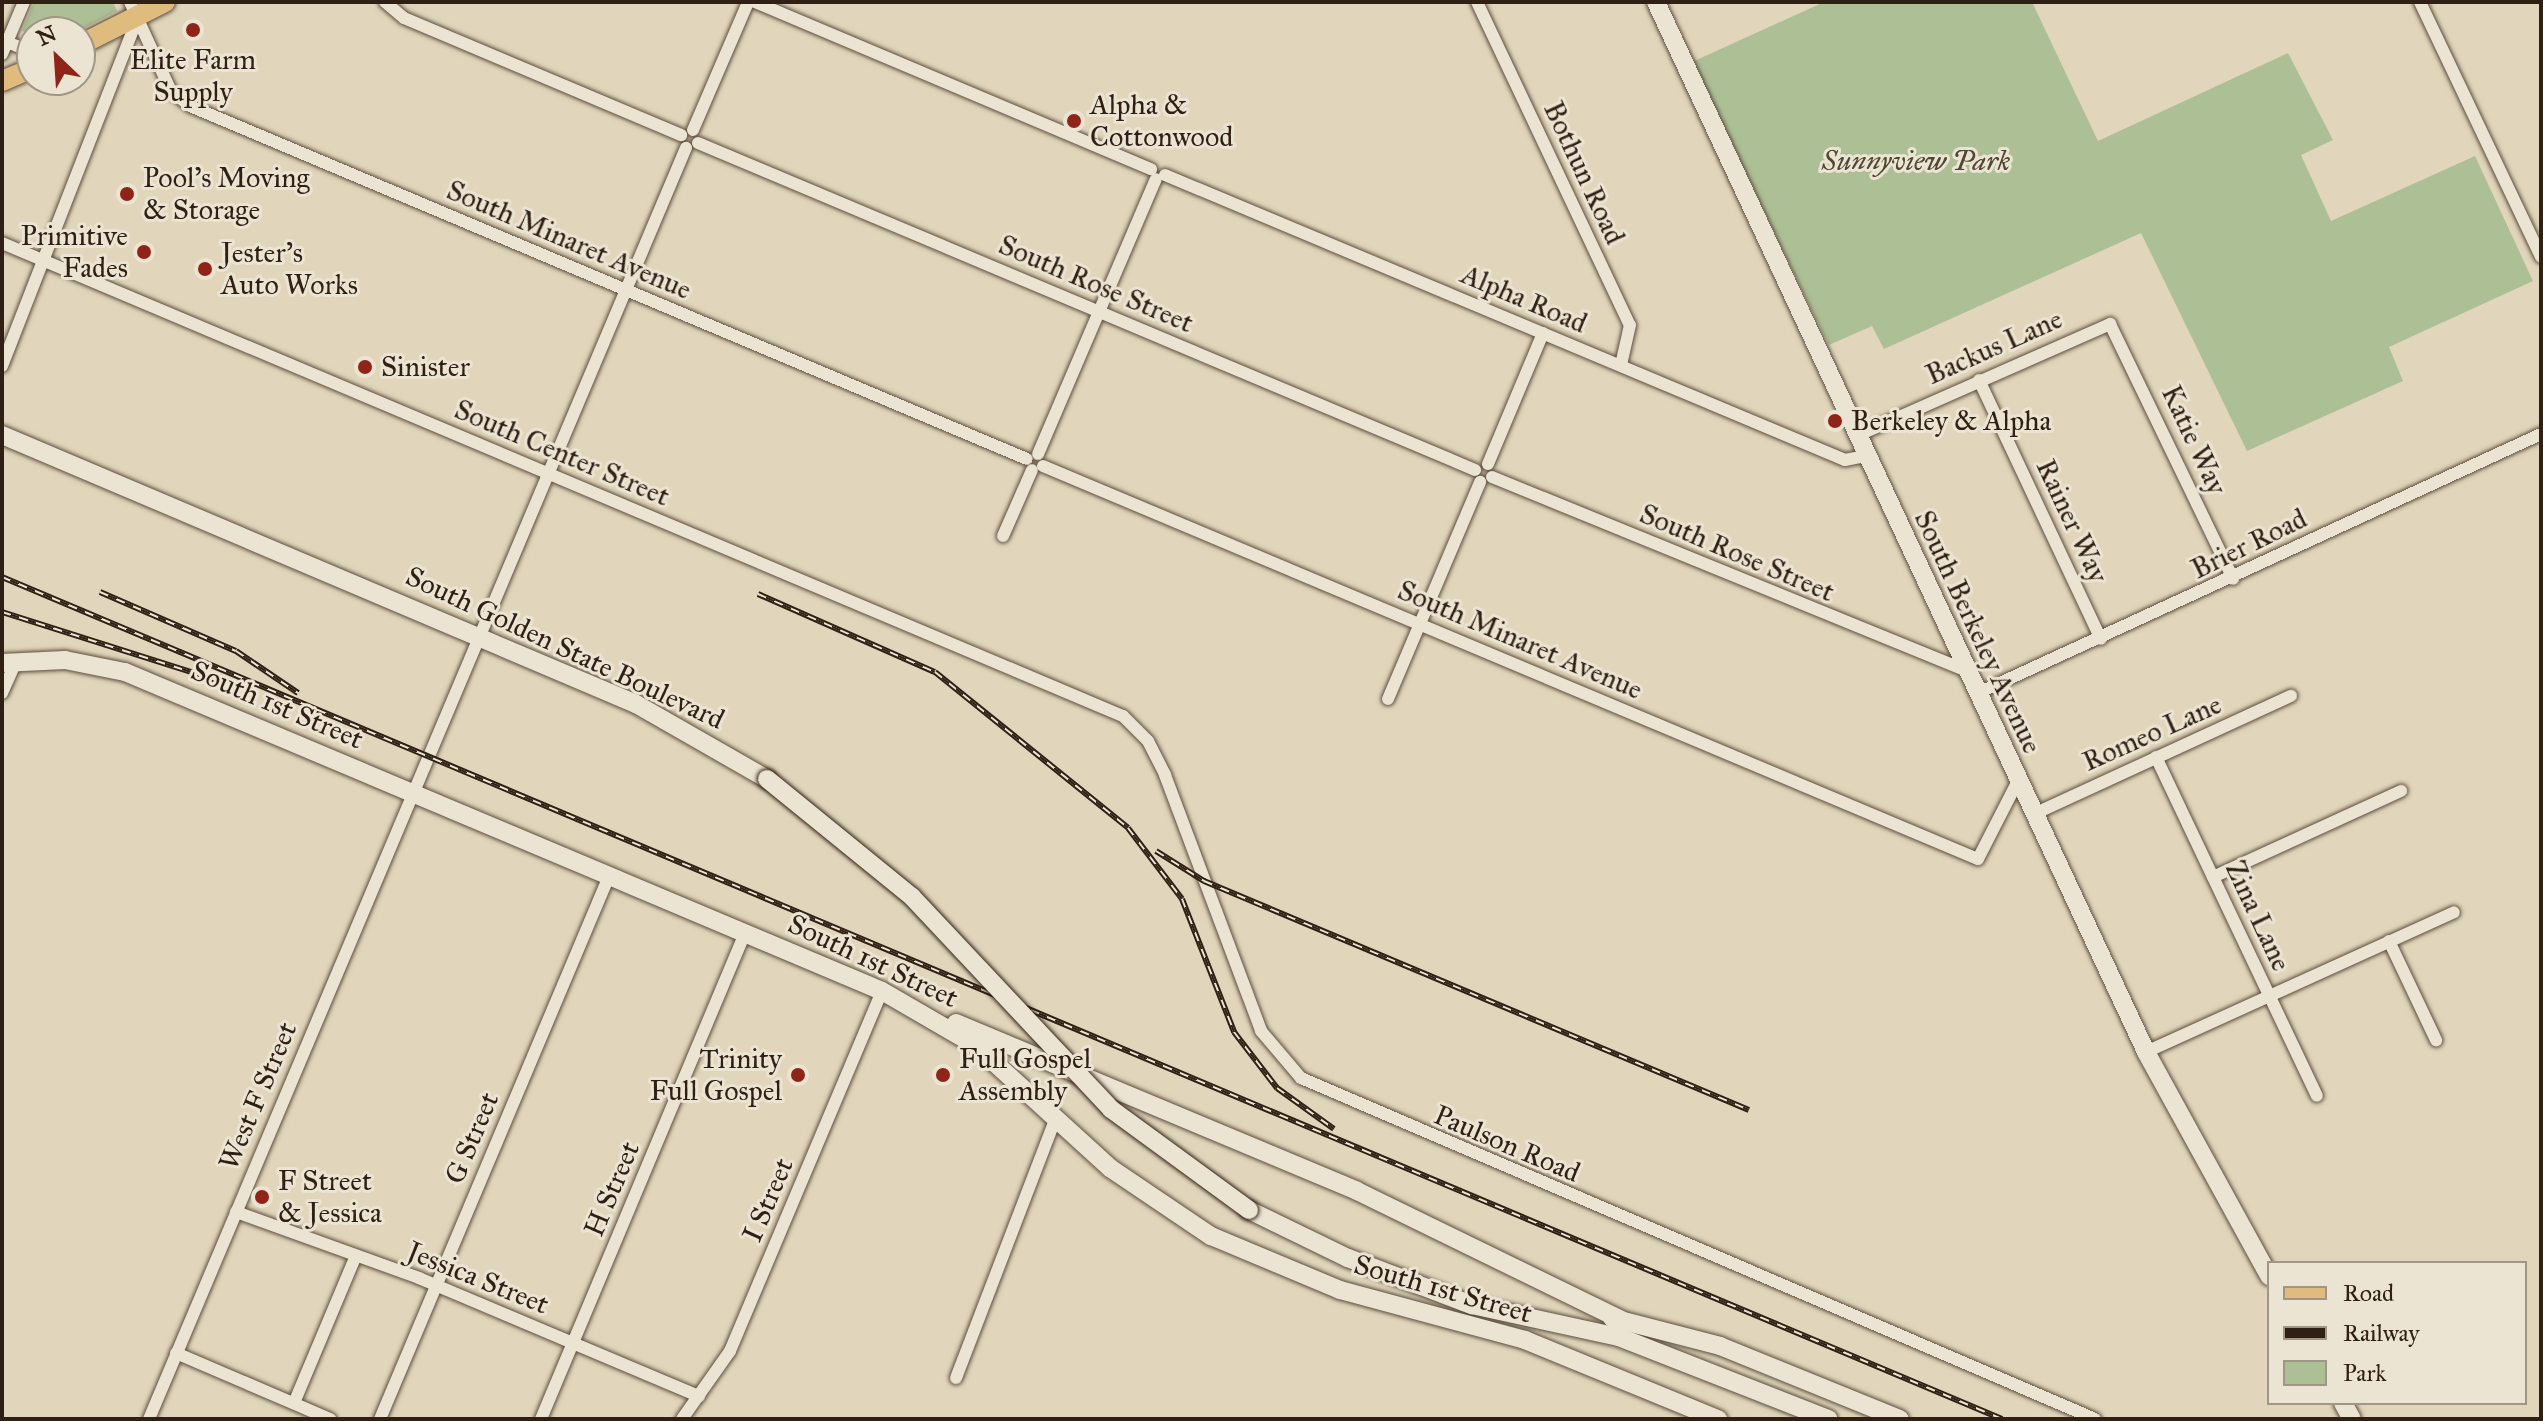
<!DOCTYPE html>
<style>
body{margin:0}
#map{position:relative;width:2543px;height:1421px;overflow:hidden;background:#e1d6bb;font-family:"IM FELL Great Primer",serif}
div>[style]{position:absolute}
.green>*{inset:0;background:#adbf94}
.roads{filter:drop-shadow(0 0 2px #5c4d3e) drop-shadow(0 0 2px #5c4d3e)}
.street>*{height:12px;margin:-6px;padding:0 6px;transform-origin:6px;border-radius:6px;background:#ece4d3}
.secondary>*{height:18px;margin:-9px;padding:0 9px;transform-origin:9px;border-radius:9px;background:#ece4d3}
.primary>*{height:20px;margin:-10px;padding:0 10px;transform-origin:10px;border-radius:10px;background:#e0bb7e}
.rail>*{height:6px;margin-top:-3px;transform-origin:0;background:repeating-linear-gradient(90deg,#ece4d3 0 9px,#2f1f14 0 18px);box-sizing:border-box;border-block:2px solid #2f1f14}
.bridges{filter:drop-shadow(0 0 2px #2f1f14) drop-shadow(0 0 2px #2f1f14)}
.secondary-bridge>*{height:18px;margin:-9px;padding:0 9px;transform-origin:9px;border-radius:9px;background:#ece4d3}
.dots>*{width:22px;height:22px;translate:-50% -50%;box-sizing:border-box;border:4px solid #ece4d3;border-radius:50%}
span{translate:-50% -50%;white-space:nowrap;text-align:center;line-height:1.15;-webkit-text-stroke:6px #ece4d3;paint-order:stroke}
.poi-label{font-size:28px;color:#2f1f14}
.left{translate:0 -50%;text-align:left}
.right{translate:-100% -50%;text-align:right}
.park-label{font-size:28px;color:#4e4734;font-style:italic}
.street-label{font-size:28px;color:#2f1f14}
.frame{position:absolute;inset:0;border:4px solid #2f1f14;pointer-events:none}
.legend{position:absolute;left:2267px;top:1261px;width:260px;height:144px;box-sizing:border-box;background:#ece4d3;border:2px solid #a09587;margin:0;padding:10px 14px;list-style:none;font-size:24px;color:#2f1f14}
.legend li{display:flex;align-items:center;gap:16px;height:40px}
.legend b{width:40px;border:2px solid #a09587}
.north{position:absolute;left:16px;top:16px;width:80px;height:80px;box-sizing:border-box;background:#ece4d3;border:2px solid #a09587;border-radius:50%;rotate:335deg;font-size:22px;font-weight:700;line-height:32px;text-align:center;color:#2f1f14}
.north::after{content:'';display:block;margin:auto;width:28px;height:36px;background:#8f2418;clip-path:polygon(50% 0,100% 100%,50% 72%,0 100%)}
</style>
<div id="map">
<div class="green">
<i style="clip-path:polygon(34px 2px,113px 2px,117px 11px,76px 32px,32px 35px,22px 31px)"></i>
<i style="clip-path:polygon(1824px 2px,2032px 2px,2098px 141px,2288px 53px,2333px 140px,2301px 155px,2331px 221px,2475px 156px,2533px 281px,2389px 347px,2403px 381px,2247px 451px,2141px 233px,1884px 349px,1872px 326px,1829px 345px,1692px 62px)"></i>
</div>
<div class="roads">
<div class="street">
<i style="left:130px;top:2px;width:98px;rotate:65.3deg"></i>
<i style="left:171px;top:91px;width:24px;rotate:38deg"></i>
<i style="left:190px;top:106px;width:908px;rotate:22.87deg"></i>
<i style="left:385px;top:2px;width:25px;rotate:40deg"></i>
<i style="left:404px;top:18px;width:301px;rotate:22.9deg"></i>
<i style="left:755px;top:2px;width:430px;rotate:22.9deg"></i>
<i style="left:1477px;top:2px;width:357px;rotate:64.7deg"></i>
<i style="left:1630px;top:325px;width:41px;rotate:102.7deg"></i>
<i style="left:2420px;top:2px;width:282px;rotate:64.6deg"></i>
<i style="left:2px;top:40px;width:32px;rotate:22deg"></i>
<i style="left:2px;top:54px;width:56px;rotate:-67.1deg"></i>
<i style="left:693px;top:130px;width:139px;rotate:-66.7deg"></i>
<i style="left:698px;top:143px;width:843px;rotate:22.82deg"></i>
<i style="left:1165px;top:175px;width:737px;rotate:22.74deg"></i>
<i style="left:1845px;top:460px;width:20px;rotate:-11deg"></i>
<i style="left:2px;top:243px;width:1217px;rotate:22.88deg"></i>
<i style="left:1123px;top:716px;width:35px;rotate:45deg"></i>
<i style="left:1148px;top:741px;width:38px;rotate:63deg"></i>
<i style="left:1165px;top:775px;width:273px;rotate:69.4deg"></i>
<i style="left:1261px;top:1031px;width:62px;rotate:49.6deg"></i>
<i style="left:1301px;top:1078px;width:864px;rotate:23.24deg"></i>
<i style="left:2px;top:366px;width:372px;rotate:-68.7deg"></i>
<i style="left:1979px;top:380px;width:286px;rotate:64.8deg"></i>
<i style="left:1856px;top:436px;width:278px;rotate:-23.8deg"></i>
<i style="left:2110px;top:324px;width:283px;rotate:64.2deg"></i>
<i style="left:1038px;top:454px;width:299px;rotate:-66.8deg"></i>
<i style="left:1488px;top:464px;width:142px;rotate:-67.2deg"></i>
<i style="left:1043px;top:466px;width:1014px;rotate:22.8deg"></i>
<i style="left:1978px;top:859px;width:88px;rotate:-62.9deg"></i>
<i style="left:1492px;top:477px;width:511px;rotate:22.2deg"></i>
<i style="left:1003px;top:536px;width:72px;rotate:-66.3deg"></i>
<i style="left:2px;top:693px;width:34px;rotate:-66deg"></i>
<i style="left:1976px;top:694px;width:622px;rotate:-24.71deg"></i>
<i style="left:1388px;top:699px;width:236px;rotate:-67deg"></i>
<i style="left:2156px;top:757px;width:375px;rotate:64.6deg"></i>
<i style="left:2034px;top:814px;width:283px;rotate:-24.7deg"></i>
<i style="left:2213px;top:877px;width:207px;rotate:-24.6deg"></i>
<i style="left:2389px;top:941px;width:110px;rotate:64.6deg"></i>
<i style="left:2146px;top:1052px;width:338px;rotate:-24.4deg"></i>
<i style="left:236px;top:1212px;width:195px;rotate:19.8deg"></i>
<i style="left:419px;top:1278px;width:304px;rotate:22.9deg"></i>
<i style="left:176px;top:1353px;width:168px;rotate:23.2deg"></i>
<i style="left:956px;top:1378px;width:279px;rotate:-69deg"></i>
<i style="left:294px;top:1403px;width:157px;rotate:-67.2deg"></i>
<i style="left:149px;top:1419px;width:1380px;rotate:-67.1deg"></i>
<i style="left:380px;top:1419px;width:589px;rotate:-67.13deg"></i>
<i style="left:541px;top:1419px;width:527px;rotate:-67.23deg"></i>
<i style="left:682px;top:1419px;width:83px;rotate:-54.8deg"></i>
<i style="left:730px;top:1351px;width:391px;rotate:-67.1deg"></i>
</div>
<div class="secondary">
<i style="left:1656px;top:2px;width:1159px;rotate:64.98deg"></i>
<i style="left:2146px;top:1052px;width:256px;rotate:61.2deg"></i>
<i style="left:2px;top:435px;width:689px;rotate:22.99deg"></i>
<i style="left:636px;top:704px;width:151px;rotate:29.8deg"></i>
<i style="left:2px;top:663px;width:63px;rotate:-2.7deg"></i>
<i style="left:65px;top:660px;width:61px;rotate:11.3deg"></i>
<i style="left:125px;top:672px;width:821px;rotate:22.85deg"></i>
<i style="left:882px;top:991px;width:108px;rotate:30.1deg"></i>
<i style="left:975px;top:1045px;width:183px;rotate:42.3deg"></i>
<i style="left:1110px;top:1168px;width:122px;rotate:34deg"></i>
<i style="left:1211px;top:1236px;width:140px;rotate:22.7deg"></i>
<i style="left:1340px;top:1290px;width:192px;rotate:15.1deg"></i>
<i style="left:1525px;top:1340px;width:209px;rotate:22.3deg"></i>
<i style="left:956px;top:1023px;width:435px;rotate:22.7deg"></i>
<i style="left:1357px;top:1191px;width:294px;rotate:26deg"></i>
<i style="left:1249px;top:1210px;width:110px;rotate:25.9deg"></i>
<i style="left:1348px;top:1258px;width:133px;rotate:20.8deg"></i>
<i style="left:1472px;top:1305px;width:150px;rotate:12.3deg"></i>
<i style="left:1619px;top:1337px;width:225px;rotate:21.4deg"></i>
<i style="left:1612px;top:1318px;width:112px;rotate:14.5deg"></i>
<i style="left:1720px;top:1346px;width:194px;rotate:22.1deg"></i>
<i style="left:2343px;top:1403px;width:18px;rotate:61deg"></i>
</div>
<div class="primary">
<i style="left:80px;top:45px;width:95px;rotate:-26.8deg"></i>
<i style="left:2px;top:81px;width:33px;rotate:-23deg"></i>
</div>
</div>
<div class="rail">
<i style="left:2px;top:577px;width:2170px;rotate:22.83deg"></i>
<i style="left:100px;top:592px;width:148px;rotate:23.5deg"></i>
<i style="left:236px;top:651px;width:75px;rotate:34.1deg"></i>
<i style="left:758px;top:594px;width:193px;rotate:23.8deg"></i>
<i style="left:935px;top:672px;width:248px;rotate:38.9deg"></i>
<i style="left:1128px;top:828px;width:89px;rotate:52.7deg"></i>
<i style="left:1182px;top:899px;width:143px;rotate:68.6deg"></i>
<i style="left:1234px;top:1032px;width:71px;rotate:52.5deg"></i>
<i style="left:1277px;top:1088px;width:70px;rotate:35.7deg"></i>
<i style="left:2px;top:612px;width:248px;rotate:17.6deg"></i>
<i style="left:1156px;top:851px;width:57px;rotate:32deg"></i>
<i style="left:1204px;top:881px;width:591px;rotate:22.79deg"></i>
</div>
<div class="bridges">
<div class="secondary-bridge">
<i style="left:767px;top:779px;width:187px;rotate:39.1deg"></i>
<i style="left:912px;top:897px;width:291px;rotate:46.8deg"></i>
<i style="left:1111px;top:1109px;width:171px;rotate:36.2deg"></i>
</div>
</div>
<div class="dots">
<i style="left:193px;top:30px;background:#8f2418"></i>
<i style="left:1074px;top:121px;background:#8f2418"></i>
<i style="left:127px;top:194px;background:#8f2418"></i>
<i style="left:144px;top:252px;background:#8f2418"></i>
<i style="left:205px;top:269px;background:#8f2418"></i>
<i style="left:365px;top:367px;background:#8f2418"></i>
<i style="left:1835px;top:421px;background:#8f2418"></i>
<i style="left:798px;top:1075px;background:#8f2418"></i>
<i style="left:943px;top:1075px;background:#8f2418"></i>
<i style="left:262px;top:1197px;background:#8f2418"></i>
</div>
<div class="poi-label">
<span style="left:193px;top:76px">Elite Farm<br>Supply</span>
<span class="left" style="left:1090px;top:121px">Alpha &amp;<br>Cottonwood</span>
<span class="left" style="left:143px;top:194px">Pool's Moving<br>&amp; Storage</span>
<span class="right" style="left:128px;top:252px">Primitive<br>Fades</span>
<span class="left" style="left:221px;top:269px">Jester's<br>Auto Works</span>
<span class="left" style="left:381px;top:367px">Sinister</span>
<span class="left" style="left:1851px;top:421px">Berkeley &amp; Alpha</span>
<span class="right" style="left:782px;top:1075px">Trinity<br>Full Gospel</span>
<span class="left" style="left:959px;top:1075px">Full Gospel<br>Assembly</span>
<span class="left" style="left:278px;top:1197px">F Street<br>&amp; Jessica</span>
</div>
<div class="park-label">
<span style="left:1916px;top:161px">Sunnyview Park</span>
</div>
<div class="street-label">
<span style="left:1584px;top:173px;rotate:65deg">Bothun Road</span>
<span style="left:569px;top:240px;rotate:23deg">South Minaret Avenue</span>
<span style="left:1096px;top:284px;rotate:23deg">South Rose Street</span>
<span style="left:1524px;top:299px;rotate:23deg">Alpha Road</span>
<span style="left:1994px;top:347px;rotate:-24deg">Backus Lane</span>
<span style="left:2194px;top:440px;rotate:65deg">Katie Way</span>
<span style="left:562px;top:453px;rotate:23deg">South Center Street</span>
<span style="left:2072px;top:521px;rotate:65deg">Rainer Way</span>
<span style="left:2249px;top:544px;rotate:-26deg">Brier Road</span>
<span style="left:1737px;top:553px;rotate:23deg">South Rose Street</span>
<span style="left:1978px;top:632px;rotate:65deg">South Berkeley Avenue</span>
<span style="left:1520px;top:640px;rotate:23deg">South Minaret Avenue</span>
<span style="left:565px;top:648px;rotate:25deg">South Golden State Boulevard</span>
<span style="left:277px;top:705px;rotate:23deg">South 1st Street</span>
<span style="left:2152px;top:733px;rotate:-24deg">Romeo Lane</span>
<span style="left:2258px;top:916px;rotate:65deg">Zina Lane</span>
<span style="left:873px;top:961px;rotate:25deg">South 1st Street</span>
<span style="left:258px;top:1096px;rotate:-67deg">West F Street</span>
<span style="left:472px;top:1138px;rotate:-67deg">G Street</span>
<span style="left:1507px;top:1144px;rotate:23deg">Paulson Road</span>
<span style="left:612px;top:1189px;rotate:-67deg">H Street</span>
<span style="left:768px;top:1200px;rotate:-67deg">I Street</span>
<span style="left:478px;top:1278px;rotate:22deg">Jessica Street</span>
<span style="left:1443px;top:1289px;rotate:16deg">South 1st Street</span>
</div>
<div class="frame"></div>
<ul class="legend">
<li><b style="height:10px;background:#e0bb7e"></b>Road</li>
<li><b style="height:10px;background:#2f1f14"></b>Railway</li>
<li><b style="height:22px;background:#adbf94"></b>Park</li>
</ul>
<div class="north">N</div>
</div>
